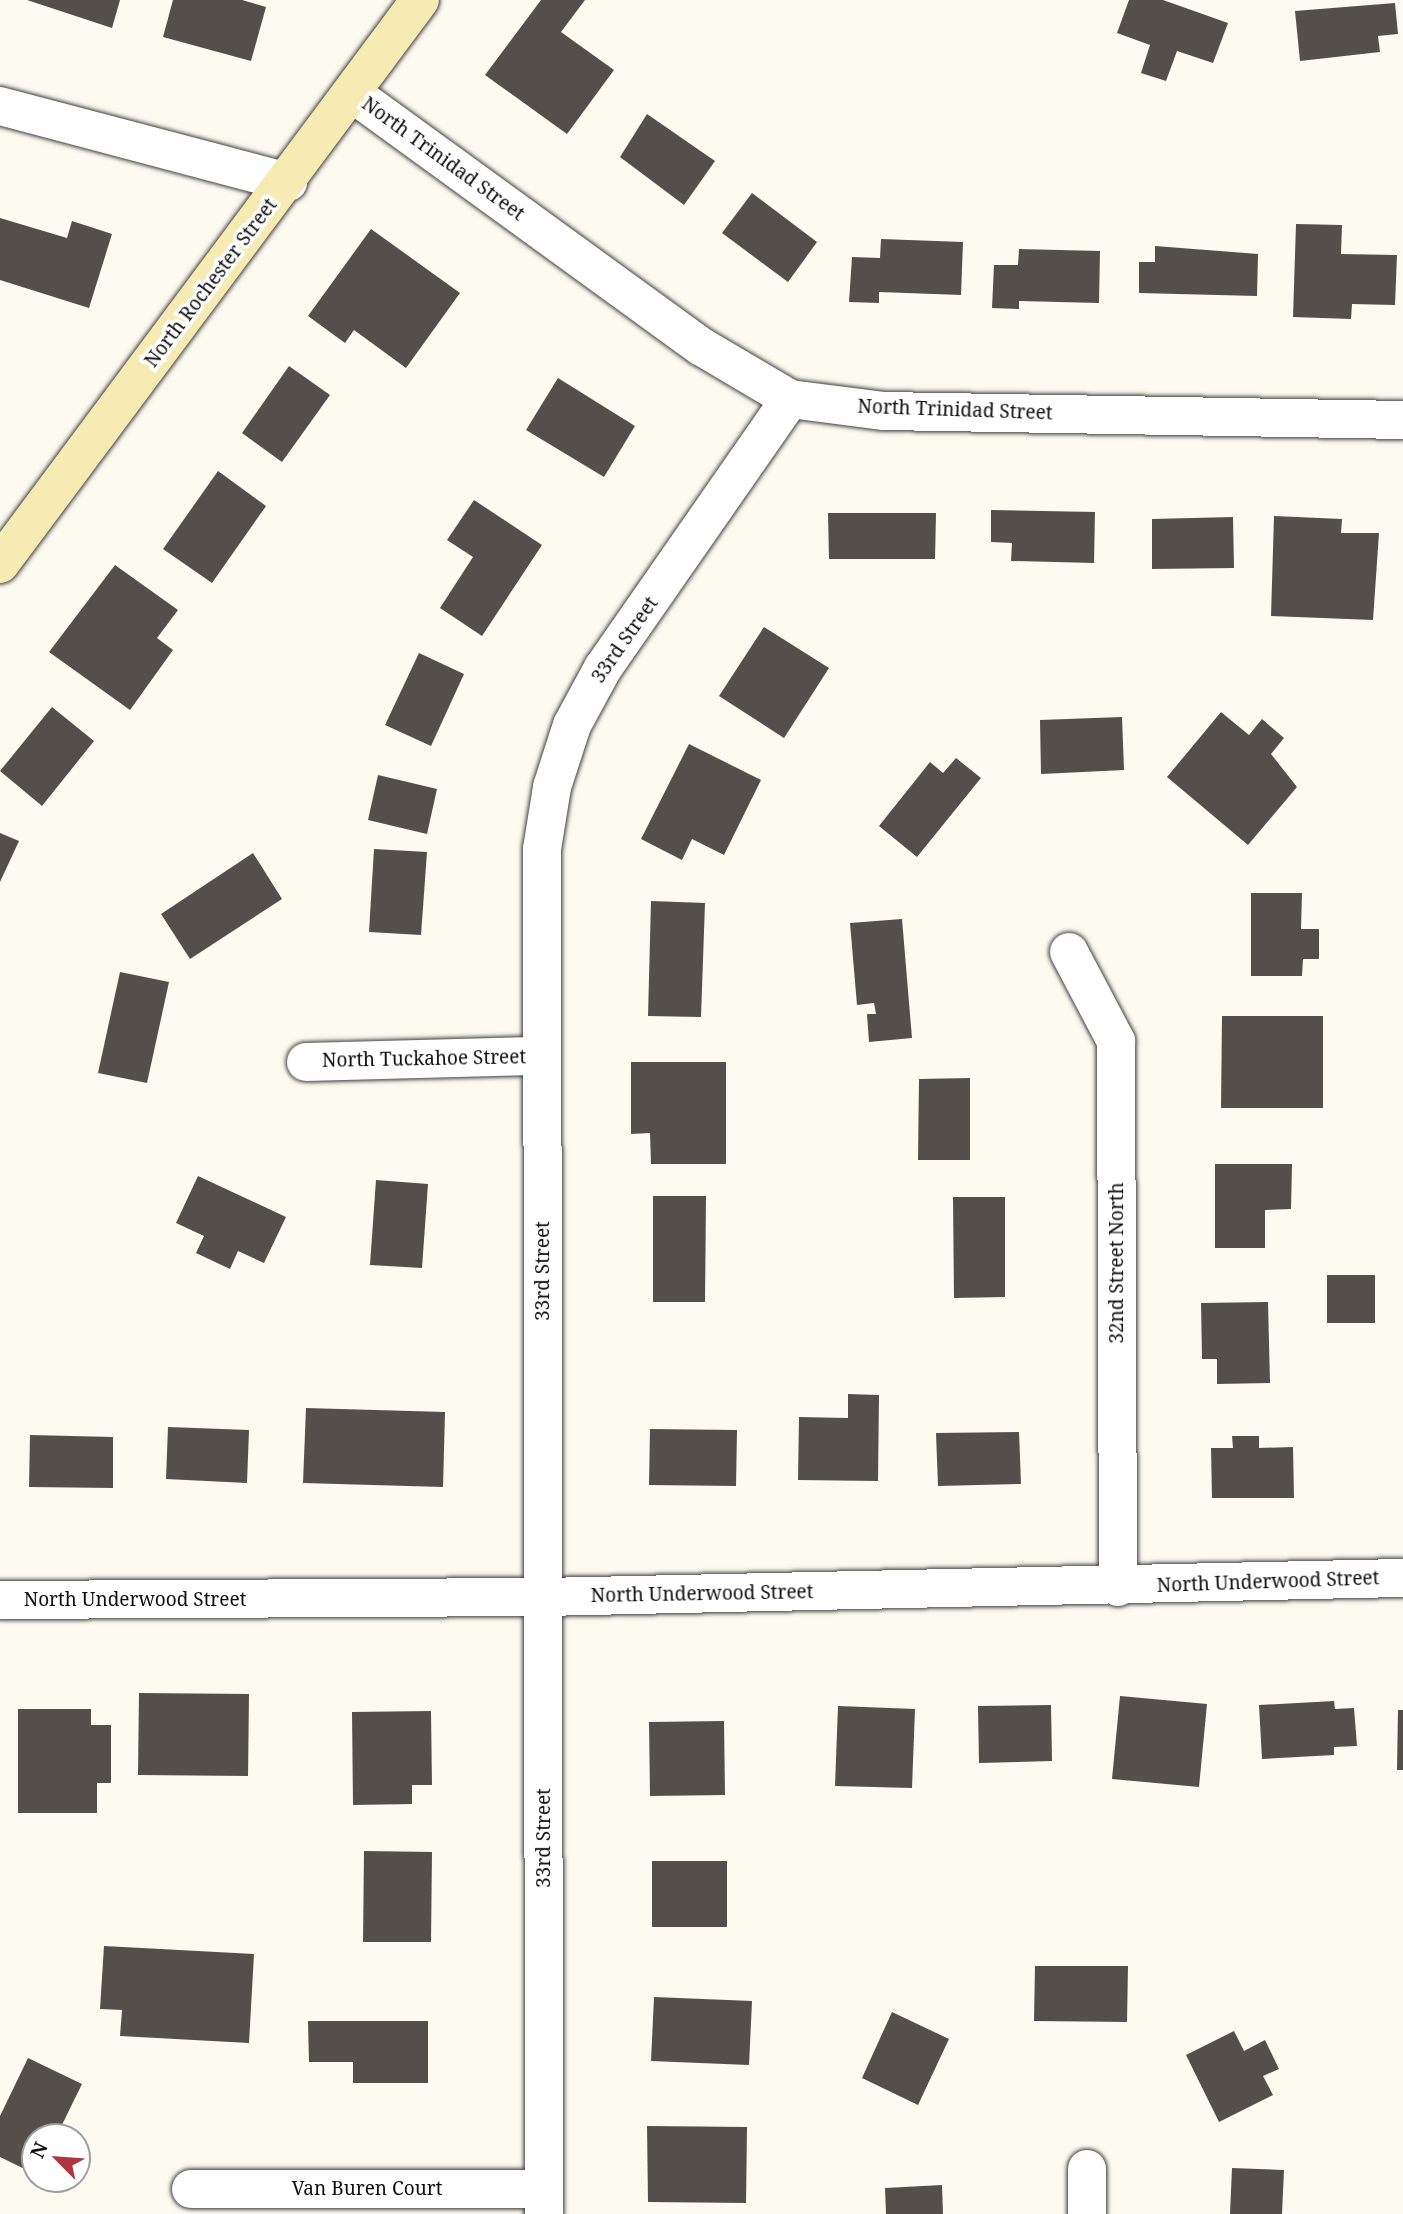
<!DOCTYPE html>
<style>
body{margin:0}
#map{position:relative;width:1403px;height:2214px;overflow:hidden;background:#fdfaf0;font-family:"Noto Serif",serif}
div>[style]{position:absolute}
.building>*{inset:0;background:#554f4b}
.roads{filter:drop-shadow(0 0 2px #414141) drop-shadow(0 0 2px #414141)}
.street>*{height:38px;margin:-19px;padding:0 19px;transform-origin:19px;border-radius:19px;background:#fff}
.secondary>*{height:38px;margin:-19px;padding:0 19px;transform-origin:19px;border-radius:19px;background:#f5ebb3}
span{translate:-50% -50%;white-space:nowrap;text-align:center;line-height:1.15;-webkit-text-stroke:7px #fff;paint-order:stroke}
.street-label{font-size:19px;color:#0e0e0e}
.north{position:absolute;left:21px;top:2123px;width:70px;height:70px;box-sizing:border-box;background:#fff;border:2px solid #9f9f9f;border-radius:50%;rotate:295deg;font-size:19px;font-weight:700;line-height:28px;text-align:center;color:#0e0e0e}
.north::after{content:'';display:block;margin:auto;width:24px;height:32px;background:#ac3741;clip-path:polygon(50% 0,100% 100%,50% 72%,0 100%)}
</style>
<div id="map">
<div class="building">
<i style="clip-path:polygon(27px 0,120px 0,112px 28px)"></i>
<i style="clip-path:polygon(173px 0,242px 0,266px 7px,251px 61px,163px 37px)"></i>
<i style="clip-path:polygon(541px 0,585px 0,561px 32px,614px 70px,567px 134px,485px 75px)"></i>
<i style="clip-path:polygon(1129px 0,1163px 0,1228px 23px,1213px 63px,1177px 51px,1166px 81px,1141px 73px,1150px 45px,1117px 33px)"></i>
<i style="clip-path:polygon(1395px 3px,1398px 34px,1378px 36px,1380px 52px,1300px 61px,1295px 11px)"></i>
<i style="clip-path:polygon(647px 114px,715px 161px,684px 205px,620px 157px)"></i>
<i style="clip-path:polygon(752px 193px,817px 242px,788px 282px,722px 233px)"></i>
<i style="clip-path:polygon(0 218px,67px 238px,72px 221px,112px 234px,89px 308px,0 280px)"></i>
<i style="clip-path:polygon(1296px 224px,1342px 225px,1341px 254px,1397px 255px,1395px 305px,1352px 304px,1351px 319px,1293px 317px)"></i>
<i style="clip-path:polygon(371px 229px,460px 293px,406px 368px,354px 330px,345px 343px,308px 316px)"></i>
<i style="clip-path:polygon(881px 239px,963px 242px,961px 295px,879px 292px,879px 303px,849px 302px,852px 257px,880px 258px)"></i>
<i style="clip-path:polygon(1155px 246px,1258px 254px,1257px 296px,1139px 293px,1139px 262px,1155px 262px)"></i>
<i style="clip-path:polygon(1019px 249px,1100px 251px,1099px 303px,1019px 301px,1019px 309px,992px 308px,994px 265px,1018px 265px)"></i>
<i style="clip-path:polygon(289px 366px,330px 395px,282px 462px,242px 433px)"></i>
<i style="clip-path:polygon(558px 378px,635px 426px,604px 477px,526px 430px)"></i>
<i style="clip-path:polygon(218px 471px,266px 506px,212px 583px,163px 549px)"></i>
<i style="clip-path:polygon(474px 500px,542px 545px,482px 636px,440px 608px,473px 557px,447px 540px)"></i>
<i style="clip-path:polygon(991px 510px,1095px 512px,1094px 563px,1011px 561px,1012px 543px,991px 542px)"></i>
<i style="clip-path:polygon(828px 513px,936px 513px,935px 559px,829px 559px)"></i>
<i style="clip-path:polygon(1274px 516px,1342px 519px,1341px 533px,1379px 533px,1373px 620px,1271px 616px)"></i>
<i style="clip-path:polygon(1233px 517px,1234px 568px,1152px 569px,1152px 519px)"></i>
<i style="clip-path:polygon(115px 565px,178px 610px,157px 638px,173px 650px,130px 710px,49px 652px)"></i>
<i style="clip-path:polygon(764px 627px,829px 668px,784px 738px,719px 696px)"></i>
<i style="clip-path:polygon(419px 653px,464px 674px,431px 746px,385px 725px)"></i>
<i style="clip-path:polygon(52px 707px,94px 741px,42px 806px,0 771px)"></i>
<i style="clip-path:polygon(1221px 712px,1249px 735px,1262px 719px,1284px 738px,1271px 754px,1297px 787px,1248px 845px,1167px 777px)"></i>
<i style="clip-path:polygon(1122px 717px,1124px 770px,1041px 774px,1040px 720px)"></i>
<i style="clip-path:polygon(689px 744px,761px 780px,724px 855px,692px 839px,682px 860px,641px 839px)"></i>
<i style="clip-path:polygon(956px 758px,981px 778px,917px 857px,879px 826px,930px 762px,943px 773px)"></i>
<i style="clip-path:polygon(378px 775px,437px 789px,427px 834px,368px 820px)"></i>
<i style="clip-path:polygon(0 833px,19px 841px,0 882px)"></i>
<i style="clip-path:polygon(374px 849px,427px 852px,421px 935px,369px 932px)"></i>
<i style="clip-path:polygon(253px 853px,282px 899px,190px 959px,161px 914px)"></i>
<i style="clip-path:polygon(1251px 893px,1302px 893px,1301px 929px,1319px 929px,1319px 959px,1303px 959px,1302px 976px,1251px 976px)"></i>
<i style="clip-path:polygon(651px 901px,705px 903px,701px 1017px,648px 1016px)"></i>
<i style="clip-path:polygon(902px 919px,912px 1038px,869px 1042px,867px 1014px,876px 1014px,874px 1003px,857px 1005px,850px 923px)"></i>
<i style="clip-path:polygon(120px 972px,169px 982px,147px 1083px,98px 1073px)"></i>
<i style="clip-path:polygon(1222px 1016px,1323px 1016px,1323px 1108px,1221px 1108px)"></i>
<i style="clip-path:polygon(631px 1062px,726px 1062px,726px 1164px,651px 1164px,650px 1133px,631px 1134px)"></i>
<i style="clip-path:polygon(970px 1078px,970px 1160px,918px 1160px,919px 1079px)"></i>
<i style="clip-path:polygon(1215px 1164px,1292px 1164px,1291px 1209px,1265px 1210px,1265px 1248px,1215px 1248px)"></i>
<i style="clip-path:polygon(198px 1176px,286px 1217px,264px 1263px,238px 1251px,230px 1269px,196px 1253px,204px 1236px,176px 1223px)"></i>
<i style="clip-path:polygon(376px 1180px,428px 1184px,422px 1268px,370px 1265px)"></i>
<i style="clip-path:polygon(653px 1196px,706px 1196px,705px 1302px,653px 1302px)"></i>
<i style="clip-path:polygon(953px 1197px,1005px 1197px,1005px 1297px,954px 1298px)"></i>
<i style="clip-path:polygon(1327px 1275px,1375px 1275px,1375px 1323px,1327px 1323px)"></i>
<i style="clip-path:polygon(1268px 1302px,1270px 1383px,1217px 1384px,1217px 1359px,1202px 1359px,1201px 1303px)"></i>
<i style="clip-path:polygon(848px 1394px,879px 1395px,878px 1481px,798px 1480px,799px 1417px,848px 1418px)"></i>
<i style="clip-path:polygon(306px 1408px,445px 1412px,443px 1487px,303px 1483px)"></i>
<i style="clip-path:polygon(168px 1427px,249px 1430px,247px 1483px,166px 1479px)"></i>
<i style="clip-path:polygon(650px 1429px,737px 1430px,736px 1486px,649px 1485px)"></i>
<i style="clip-path:polygon(1019px 1432px,1021px 1484px,938px 1486px,936px 1433px)"></i>
<i style="clip-path:polygon(30px 1435px,113px 1437px,113px 1488px,29px 1487px)"></i>
<i style="clip-path:polygon(1232px 1436px,1259px 1436px,1259px 1448px,1293px 1447px,1294px 1498px,1212px 1498px,1211px 1448px,1233px 1448px)"></i>
<i style="clip-path:polygon(139px 1693px,249px 1694px,248px 1776px,138px 1775px)"></i>
<i style="clip-path:polygon(1120px 1696px,1207px 1704px,1199px 1787px,1112px 1779px)"></i>
<i style="clip-path:polygon(1334px 1701px,1335px 1709px,1354px 1708px,1357px 1746px,1334px 1747px,1334px 1755px,1262px 1759px,1259px 1705px)"></i>
<i style="clip-path:polygon(1051px 1705px,1052px 1761px,979px 1763px,978px 1706px)"></i>
<i style="clip-path:polygon(838px 1706px,915px 1709px,912px 1788px,835px 1786px)"></i>
<i style="clip-path:polygon(18px 1709px,91px 1709px,91px 1725px,111px 1725px,111px 1783px,97px 1783px,97px 1813px,18px 1813px)"></i>
<i style="clip-path:polygon(1398px 1710px,1403px 1710px,1403px 1770px,1397px 1770px)"></i>
<i style="clip-path:polygon(431px 1711px,432px 1785px,412px 1785px,412px 1804px,353px 1805px,352px 1712px)"></i>
<i style="clip-path:polygon(724px 1721px,725px 1795px,650px 1796px,649px 1722px)"></i>
<i style="clip-path:polygon(364px 1851px,432px 1852px,431px 1942px,363px 1942px)"></i>
<i style="clip-path:polygon(652px 1861px,727px 1861px,727px 1927px,652px 1927px)"></i>
<i style="clip-path:polygon(104px 1946px,254px 1954px,249px 2043px,120px 2036px,122px 2010px,100px 2009px)"></i>
<i style="clip-path:polygon(1035px 1966px,1128px 1966px,1127px 2022px,1034px 2021px)"></i>
<i style="clip-path:polygon(654px 1997px,752px 2001px,749px 2065px,651px 2061px)"></i>
<i style="clip-path:polygon(892px 2012px,949px 2039px,918px 2105px,862px 2078px)"></i>
<i style="clip-path:polygon(308px 2021px,428px 2021px,428px 2083px,353px 2083px,353px 2062px,309px 2062px)"></i>
<i style="clip-path:polygon(1234px 2031px,1244px 2051px,1265px 2040px,1279px 2069px,1263px 2076px,1273px 2095px,1219px 2122px,1186px 2055px)"></i>
<i style="clip-path:polygon(28px 2058px,82px 2084px,56px 2137px,35px 2137px,35px 2174px,0 2157px,0 2116px)"></i>
<i style="clip-path:polygon(647px 2126px,747px 2127px,746px 2203px,648px 2202px)"></i>
<i style="clip-path:polygon(1232px 2168px,1284px 2170px,1282px 2214px,1230px 2214px)"></i>
<i style="clip-path:polygon(942px 2185px,943px 2214px,886px 2214px,885px 2188px)"></i>
</div>
<div class="roads">
<div class="street">
<i style="left:352px;top:93px;width:432px;rotate:36deg"></i>
<i style="left:702px;top:347px;width:102px;rotate:30.6deg"></i>
<i style="left:790px;top:399px;width:95px;rotate:7.3deg"></i>
<i style="left:884px;top:411px;width:519px;rotate:0.99deg"></i>
<i style="left:0;top:106px;width:298px;rotate:14.8deg"></i>
<i style="left:1069px;top:952px;width:101px;rotate:62.2deg"></i>
<i style="left:1116px;top:1041px;width:546px;rotate:89.79deg"></i>
<i style="left:306px;top:1062px;width:236px;rotate:-1.5deg"></i>
<i style="left:0;top:1600px;width:544px;rotate:-0.32deg"></i>
<i style="left:544px;top:1597px;width:859px;rotate:-1.27deg"></i>
<i style="left:1087px;top:2169px;width:45px;rotate:90deg"></i>
<i style="left:191px;top:2189px;width:353px"></i>
<i style="left:544px;top:2214px;width:1365px;rotate:-90.08deg"></i>
<i style="left:542px;top:849px;width:63px;rotate:-80.8deg"></i>
<i style="left:552px;top:787px;width:65px;rotate:-72.1deg"></i>
<i style="left:572px;top:725px;width:65px;rotate:-61.5deg"></i>
<i style="left:603px;top:668px;width:328px;rotate:-55.2deg"></i>
</div>
<div class="secondary">
<i style="left:0;top:564px;width:703px;rotate:-53.33deg"></i>
</div>
</div>
<div class="street-label">
<span style="left:443px;top:159px;rotate:36deg">North Trinidad Street</span>
<span style="left:211px;top:283px;rotate:-53deg">North Rochester Street</span>
<span style="left:955px;top:410px;rotate:2deg">North Trinidad Street</span>
<span style="left:625px;top:640px;rotate:-55deg">33rd Street</span>
<span style="left:424px;top:1059px;rotate:-1deg">North Tuckahoe Street</span>
<span style="left:1117px;top:1263px;rotate:-90deg">32nd Street North</span>
<span style="left:543px;top:1271px;rotate:-90deg">33rd Street</span>
<span style="left:1268px;top:1582px;rotate:-2deg">North Underwood Street</span>
<span style="left:702px;top:1594px;rotate:-1deg">North Underwood Street</span>
<span style="left:135px;top:1600px">North Underwood Street</span>
<span style="left:544px;top:1838px;rotate:-90deg">33rd Street</span>
<span style="left:367px;top:2189px">Van Buren Court</span>
</div>
<div class="north">N</div>
</div>
